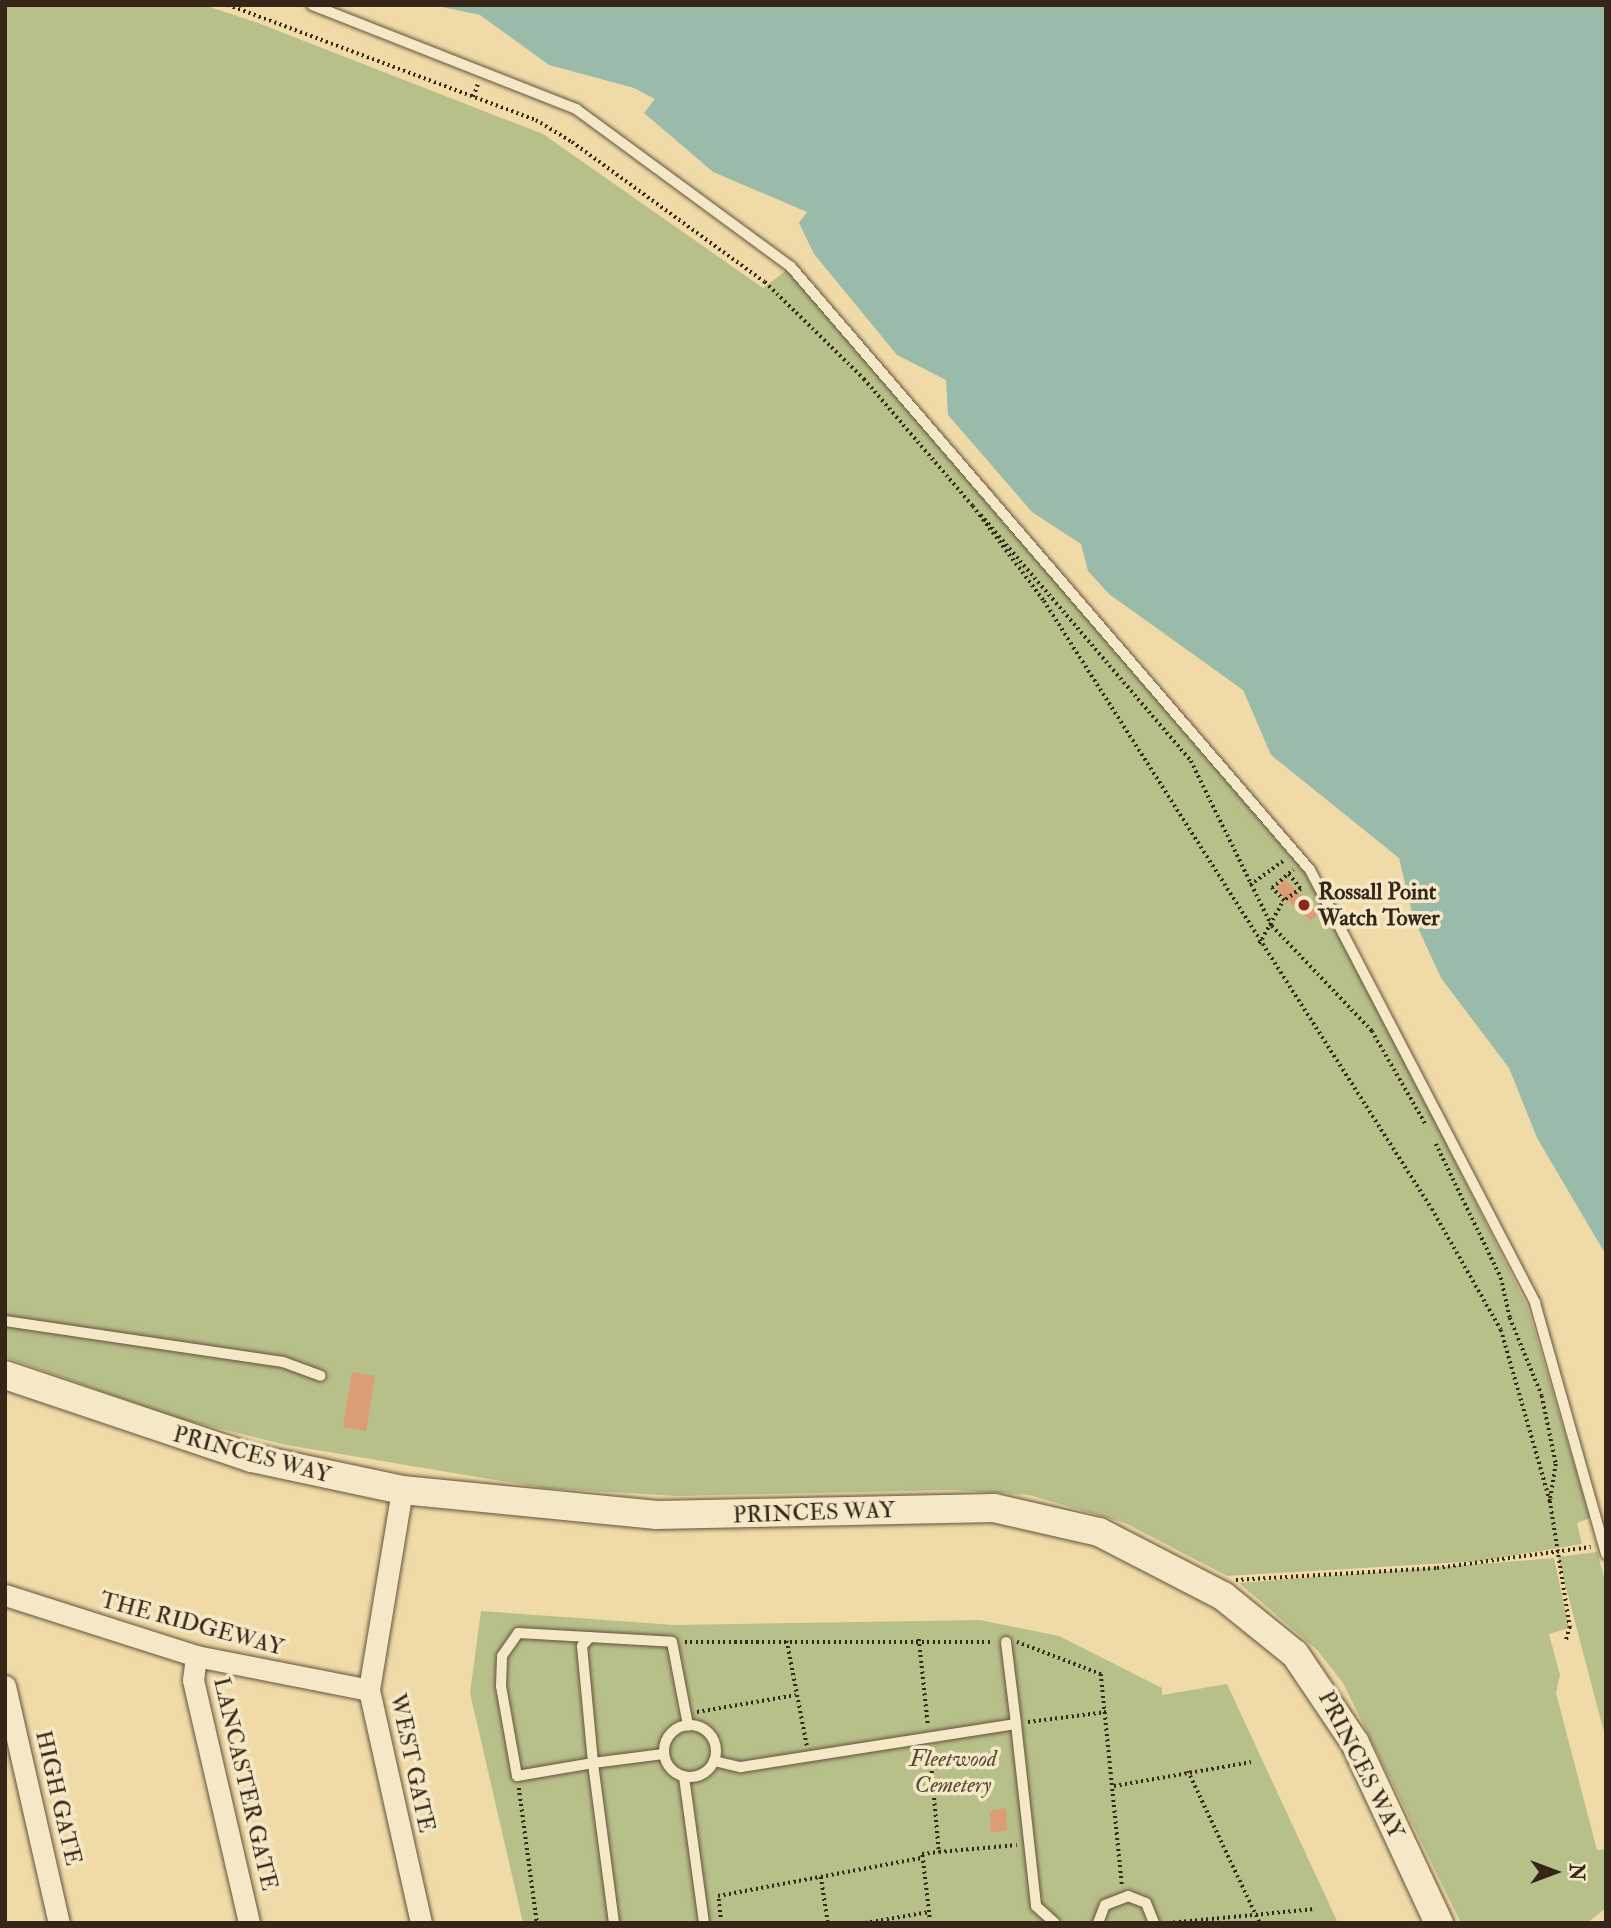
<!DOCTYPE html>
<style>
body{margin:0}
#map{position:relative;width:1611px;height:1928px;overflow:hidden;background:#f0dba8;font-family:"IM FELL Double Pica",serif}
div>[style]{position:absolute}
.green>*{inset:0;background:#b8c089}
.water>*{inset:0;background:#9abbaa}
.building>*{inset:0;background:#dc9d76}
.path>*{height:3.5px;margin-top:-1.75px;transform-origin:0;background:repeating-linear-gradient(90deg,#362619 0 2px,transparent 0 5.5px)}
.roads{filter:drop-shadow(0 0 2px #64533d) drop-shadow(0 0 2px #64533d)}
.lane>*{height:10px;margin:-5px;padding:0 5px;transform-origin:5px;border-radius:5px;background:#f5e8c6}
.lane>.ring{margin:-5px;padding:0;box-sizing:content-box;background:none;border:10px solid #f5e8c6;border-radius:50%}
.street>*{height:21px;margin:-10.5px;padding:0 10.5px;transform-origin:10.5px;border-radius:10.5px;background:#f5e8c6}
.secondary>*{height:28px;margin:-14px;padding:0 14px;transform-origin:14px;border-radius:14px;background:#f5e8c6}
.dots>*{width:19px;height:19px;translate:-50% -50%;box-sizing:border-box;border:4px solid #f5e8c6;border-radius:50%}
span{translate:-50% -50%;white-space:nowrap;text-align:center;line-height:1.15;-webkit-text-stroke:7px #f5e8c6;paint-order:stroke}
.poi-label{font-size:23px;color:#362619;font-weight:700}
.left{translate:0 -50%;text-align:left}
.street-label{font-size:23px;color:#362619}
.park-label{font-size:23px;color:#564c35;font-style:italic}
.frame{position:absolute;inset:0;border:7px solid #362619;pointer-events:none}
.north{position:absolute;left:1520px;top:1837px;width:70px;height:70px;-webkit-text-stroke:5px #f5e8c6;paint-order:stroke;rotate:90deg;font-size:19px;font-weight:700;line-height:28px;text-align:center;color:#362619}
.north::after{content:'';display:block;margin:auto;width:24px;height:32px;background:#362619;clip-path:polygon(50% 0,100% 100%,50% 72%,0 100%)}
</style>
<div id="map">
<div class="green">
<i style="clip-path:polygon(5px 5px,204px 5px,258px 23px,543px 134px,763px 288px,791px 267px,1310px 870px,1527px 1306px,1590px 1518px,1577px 1523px,1582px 1544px,1481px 1561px,1227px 1576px,1125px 1523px,1029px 1495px,954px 1490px,677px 1496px,543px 1488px,287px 1445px,180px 1419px,5px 1357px)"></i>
<i style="clip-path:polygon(1597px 1552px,1606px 1584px,1606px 1740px,1558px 1557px)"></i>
<i style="clip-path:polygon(1554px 1558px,1569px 1628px,1549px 1634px,1560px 1675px,1556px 1693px,1597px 1850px,1606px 1849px,1606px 1908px,1587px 1923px,1461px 1923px,1343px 1683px,1317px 1650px,1239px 1583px)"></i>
<i style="clip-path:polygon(481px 1611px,675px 1625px,980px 1620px,1059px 1636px,1162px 1688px,1162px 1695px,1227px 1684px,1338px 1923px,523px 1923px,470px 1693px)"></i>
</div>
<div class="water">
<i style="clip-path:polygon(433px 5px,1606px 5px,1606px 1255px,1537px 1138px,1509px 1068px,1441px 978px,1413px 917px,1399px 858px,1271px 755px,1243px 690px,1109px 594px,1088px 571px,1081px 544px,1032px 512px,948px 415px,946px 380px,897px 355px,814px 254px,799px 223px,807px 212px,713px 172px,644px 113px,655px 99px,634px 88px,549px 65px,480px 15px)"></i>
</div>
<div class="building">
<i style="clip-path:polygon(1285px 879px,1318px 913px,1311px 921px,1276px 890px)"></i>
<i style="clip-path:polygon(352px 1372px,375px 1376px,366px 1431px,343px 1427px)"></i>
<i style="clip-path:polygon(1006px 1808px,1007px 1831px,991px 1832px,990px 1811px)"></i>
</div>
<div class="path">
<i style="left:228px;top:5px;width:329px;rotate:20.5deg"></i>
<i style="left:536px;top:120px;width:42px;rotate:31.4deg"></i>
<i style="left:572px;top:142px;width:238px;rotate:36deg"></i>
<i style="left:765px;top:282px;width:139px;rotate:44.4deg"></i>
<i style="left:864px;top:379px;width:167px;rotate:49.4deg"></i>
<i style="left:973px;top:506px;width:119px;rotate:53.2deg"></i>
<i style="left:1044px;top:601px;width:721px;rotate:57.46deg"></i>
<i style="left:1432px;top:1209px;width:139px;rotate:60.3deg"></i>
<i style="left:1501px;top:1330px;width:178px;rotate:74deg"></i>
<i style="left:1550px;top:1501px;width:128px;rotate:81deg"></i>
<i style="left:1570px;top:1627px;width:15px;rotate:106deg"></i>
<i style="left:473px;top:97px;width:15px;rotate:-70deg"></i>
<i style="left:981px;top:515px;width:323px;rotate:49.5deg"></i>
<i style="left:1191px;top:761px;width:184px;rotate:63.9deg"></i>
<i style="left:1272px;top:926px;width:145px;rotate:46.4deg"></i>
<i style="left:1372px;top:1031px;width:108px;rotate:60.1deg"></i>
<i style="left:1289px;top:874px;width:19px;rotate:51deg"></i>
<i style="left:1301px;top:889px;width:21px;rotate:145deg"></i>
<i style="left:1284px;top:901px;width:18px;rotate:-133deg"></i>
<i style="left:1272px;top:888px;width:28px;rotate:-41deg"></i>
<i style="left:1250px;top:885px;width:41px;rotate:-36deg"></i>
<i style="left:1259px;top:944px;width:49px;rotate:-60.8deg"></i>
<i style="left:1436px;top:1144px;width:149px;rotate:64.1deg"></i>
<i style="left:1501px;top:1278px;width:41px;rotate:77.3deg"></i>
<i style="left:1510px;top:1318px;width:84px;rotate:67.7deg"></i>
<i style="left:1542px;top:1396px;width:69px;rotate:78.4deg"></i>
<i style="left:1556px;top:1464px;width:37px;rotate:99deg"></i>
<i style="left:1236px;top:1580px;width:201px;rotate:-3.4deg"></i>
<i style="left:1437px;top:1568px;width:155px;rotate:-7.8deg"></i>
<i style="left:919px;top:1639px;width:85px;rotate:84deg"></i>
<i style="left:787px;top:1641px;width:107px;rotate:79.2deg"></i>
<i style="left:685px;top:1642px;width:307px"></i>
<i style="left:1017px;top:1642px;width:90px;rotate:20.9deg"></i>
<i style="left:1101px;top:1674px;width:213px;rotate:84.3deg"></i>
<i style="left:697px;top:1712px;width:100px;rotate:-9.7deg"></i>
<i style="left:1028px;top:1722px;width:79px;rotate:-7.3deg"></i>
<i style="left:930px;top:1749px;width:103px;rotate:85deg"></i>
<i style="left:939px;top:1852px;width:78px;rotate:-5.1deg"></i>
<i style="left:1188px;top:1771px;width:168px;rotate:64.7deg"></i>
<i style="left:1114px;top:1786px;width:139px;rotate:-9.9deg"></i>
<i style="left:519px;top:1788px;width:136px;rotate:82.4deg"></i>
<i style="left:821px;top:1877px;width:47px;rotate:81.3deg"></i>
<i style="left:721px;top:1923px;width:27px;rotate:-96deg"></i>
<i style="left:718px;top:1896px;width:208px;rotate:-10.6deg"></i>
<i style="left:865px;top:1923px;width:65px;rotate:-9.8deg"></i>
<i style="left:930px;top:1923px;width:69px;rotate:-96.6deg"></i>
<i style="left:922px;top:1854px;width:17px;rotate:-7deg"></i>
<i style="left:1168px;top:1923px;width:148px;rotate:-5.4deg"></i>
</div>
<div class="roads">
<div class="lane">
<i style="left:312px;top:5px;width:284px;rotate:21.5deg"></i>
<i style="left:576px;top:109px;width:267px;rotate:36.3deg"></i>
<i style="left:791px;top:267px;width:796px;rotate:49.28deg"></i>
<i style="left:1310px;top:870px;width:488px;rotate:62.5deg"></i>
<i style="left:1535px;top:1303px;width:261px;rotate:74.2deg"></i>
<i style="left:5px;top:1321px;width:281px;rotate:8.4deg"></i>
<i style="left:283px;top:1362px;width:40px;rotate:20.2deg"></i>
<i style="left:590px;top:1637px;width:12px;rotate:132deg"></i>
<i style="left:582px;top:1646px;width:118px;rotate:84.6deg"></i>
<i style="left:593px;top:1763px;width:77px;rotate:170.3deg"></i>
<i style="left:517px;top:1776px;width:91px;rotate:-100.1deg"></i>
<i style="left:501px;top:1686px;width:30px;rotate:-88deg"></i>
<i style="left:502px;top:1656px;width:28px;rotate:-55deg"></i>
<i style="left:518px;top:1633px;width:154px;rotate:3.3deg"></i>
<i style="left:672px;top:1642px;width:85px;rotate:79.1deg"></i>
<i style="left:1006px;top:1642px;width:83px;rotate:83deg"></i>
<i class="ring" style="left:664px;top:1725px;width:42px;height:42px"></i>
<i style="left:714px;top:1761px;width:28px;rotate:13deg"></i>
<i style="left:741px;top:1767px;width:278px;rotate:-8.9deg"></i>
<i style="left:1016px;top:1724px;width:183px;rotate:83.7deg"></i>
<i style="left:1036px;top:1906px;width:25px;rotate:42deg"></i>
<i style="left:684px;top:1777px;width:147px;rotate:82.2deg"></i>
<i style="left:614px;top:1923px;width:161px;rotate:-97.5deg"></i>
<i style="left:593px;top:1763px;width:71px;rotate:-7.3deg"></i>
<i style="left:1098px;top:1923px;width:19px;rotate:-69deg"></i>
<i style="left:1105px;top:1905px;width:25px;rotate:-21deg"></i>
<i style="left:1128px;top:1896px;width:19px;rotate:21deg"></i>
<i style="left:1146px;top:1903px;width:22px;rotate:68deg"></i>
</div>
<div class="street">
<i style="left:402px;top:1490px;width:203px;rotate:99.4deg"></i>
<i style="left:369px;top:1690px;width:239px;rotate:77.4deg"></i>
<i style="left:5px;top:1595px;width:201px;rotate:17.7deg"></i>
<i style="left:196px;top:1656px;width:176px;rotate:11.1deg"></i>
<i style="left:196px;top:1656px;width:24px;rotate:97deg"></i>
<i style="left:193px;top:1680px;width:249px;rotate:77deg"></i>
<i style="left:5px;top:1686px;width:243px;rotate:77.2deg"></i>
</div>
<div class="secondary">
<i style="left:5px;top:1375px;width:261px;rotate:18.6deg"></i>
<i style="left:252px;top:1458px;width:153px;rotate:12deg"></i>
<i style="left:402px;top:1490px;width:256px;rotate:5.6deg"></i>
<i style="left:657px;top:1515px;width:337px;rotate:-1.2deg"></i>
<i style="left:994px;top:1508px;width:108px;rotate:12.9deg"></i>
<i style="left:1099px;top:1532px;width:140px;rotate:27.3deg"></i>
<i style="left:1223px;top:1596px;width:92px;rotate:38.9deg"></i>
<i style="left:1295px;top:1654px;width:107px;rotate:56deg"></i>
<i style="left:1355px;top:1743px;width:199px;rotate:65deg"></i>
</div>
</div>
<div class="dots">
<i style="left:1304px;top:905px;background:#8f2418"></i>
</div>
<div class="poi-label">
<span class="left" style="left:1318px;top:905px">Rossall Point<br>Watch Tower</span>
</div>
<div class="street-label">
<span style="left:252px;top:1455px;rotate:15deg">PRINCES WAY</span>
<span style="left:814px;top:1513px;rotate:-2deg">PRINCES WAY</span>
<span style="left:192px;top:1624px;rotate:15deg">THE RIDGEWAY</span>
<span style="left:412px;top:1763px;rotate:78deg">WEST GATE</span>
<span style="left:1361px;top:1765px;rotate:63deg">PRINCES WAY</span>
<span style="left:245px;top:1784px;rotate:77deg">LANCASTER GATE</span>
<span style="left:58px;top:1798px;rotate:77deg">HIGH GATE</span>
</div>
<div class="park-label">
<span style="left:953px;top:1772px">Fleetwood<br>Cemetery</span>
</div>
<div class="frame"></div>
<div class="north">N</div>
</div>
